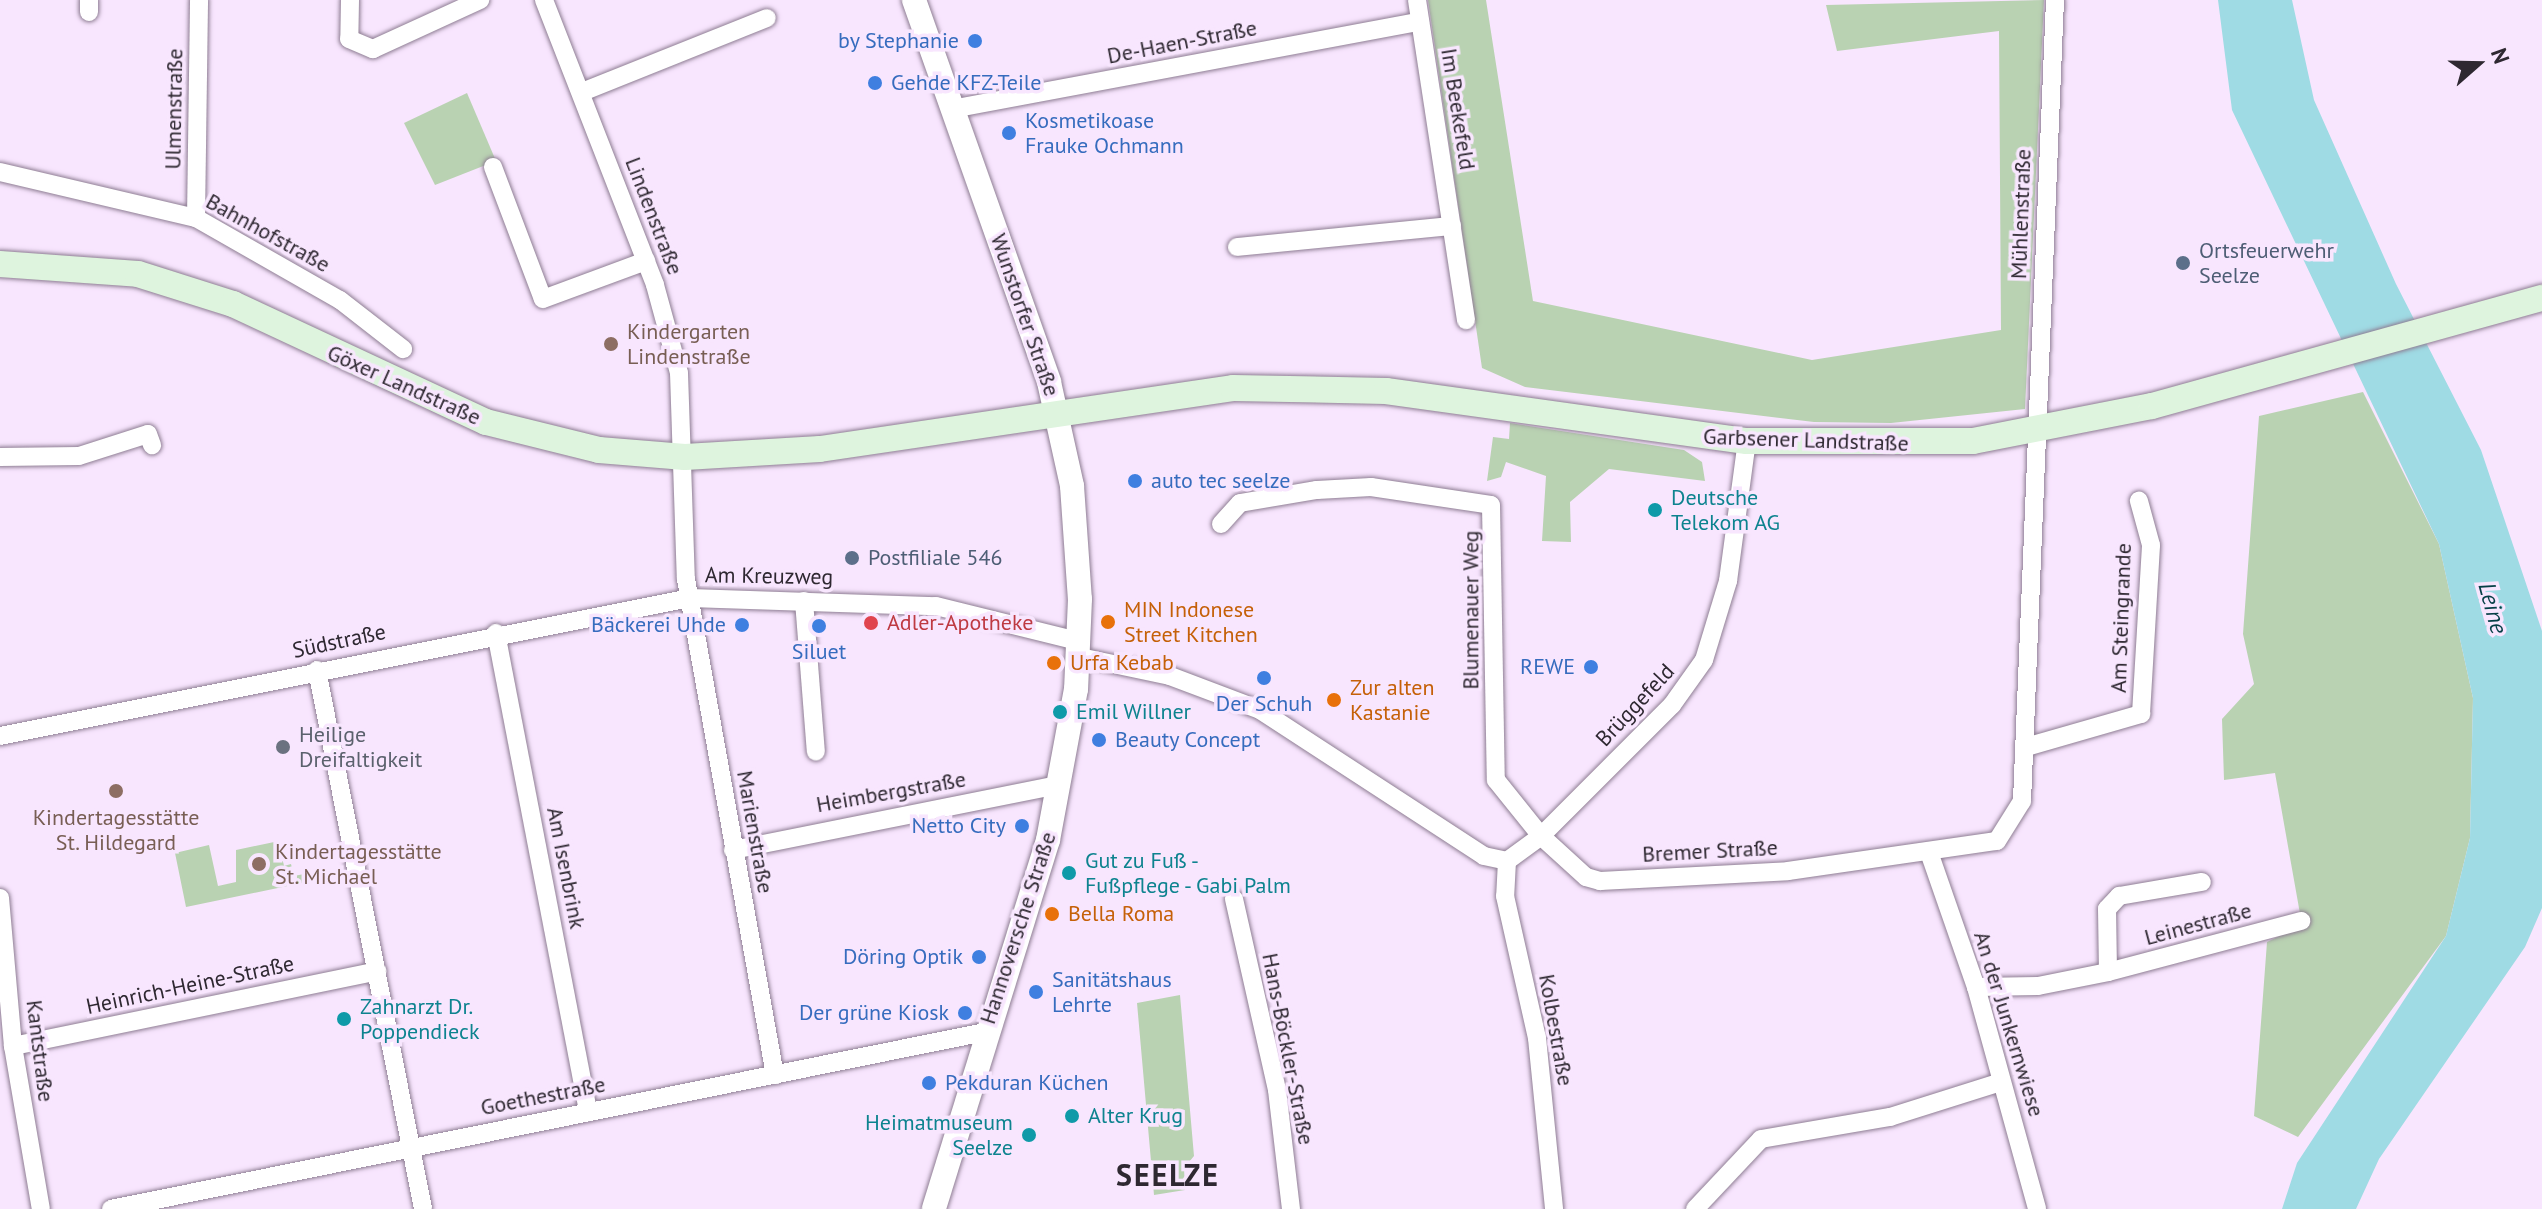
<!DOCTYPE html>
<meta charset="utf-8">
<style>
body{margin:0}
#map{position:relative;width:2542px;height:1209px;overflow:hidden;background:#f8e6fe;font-family:"PT Sans",sans-serif}
div>[style]{position:absolute}
.green>*{inset:0;background:#b9d2b2}
.water>*{inset:0;background:#9fdbe4}
.roads{filter:drop-shadow(0 0 2px #8e7d93) drop-shadow(0 0 2px #8e7d93)}
.minor>*{height:18px;margin:-9px;padding:0 9px;transform-origin:9px;border-radius:9px;background:#fff}
.tertiary>*{height:24px;margin:-12px;padding:0 12px;transform-origin:12px;border-radius:12px;background:#fff}
.secondary>*{height:26px;margin:-13px;padding:0 13px;transform-origin:13px;border-radius:13px;background:#def4de}
.dots>*{width:22px;height:22px;translate:-50% -50%;box-sizing:border-box;border:4px solid #f8e6fe;border-radius:50%}
span{translate:-50% -50%;white-space:nowrap;text-align:center;line-height:1.15;-webkit-text-stroke:7px #f8e6fe;paint-order:stroke}
.shop-label{font-size:22px;color:#366cbe}
.right{translate:-100% -50%;text-align:right}
.left{translate:0 -50%;text-align:left}
.street-label{font-size:22px;color:#2e2831}
.service-label{font-size:22px;color:#4e5e75}
.education-label{font-size:22px;color:#785e54}
.culture-label{font-size:22px;color:#0d838f}
.food-label{font-size:22px;color:#c56008}
.health-label{font-size:22px;color:#be3a42}
.worship-label{font-size:22px;color:#5b616d}
.water-label{font-size:24px;color:#053f46;font-style:italic}
.district-label{font-size:30px;color:#2e2831;font-weight:700;letter-spacing:2px}
.north{position:absolute;left:2438px;top:24px;width:80px;height:80px;-webkit-text-stroke:6px #f8e6fe;paint-order:stroke;rotate:70deg;font-size:22px;font-weight:700;line-height:32px;text-align:center;color:#2e2831}
.north::after{content:'';display:block;margin:auto;width:28px;height:36px;background:#2e2831;clip-path:polygon(50% 0,100% 100%,50% 72%,0 100%)}
</style>
<div id="map">
<div class="green">
<i style="clip-path:polygon(1428px 0,1486px 0,1533px 301px,1812px 360px,2001px 330px,1999px 31px,1837px 51px,1826px 5px,2044px 0,2025px 409px,1891px 423px,1814px 422px,1525px 387px,1482px 368px)"></i>
<i style="clip-path:polygon(467px 93px,496px 161px,435px 185px,404px 123px)"></i>
<i style="clip-path:polygon(2363px 392px,2439px 544px,2473px 698px,2470px 838px,2446px 936px,2298px 1137px,2254px 1116px,2267px 942px,2302px 925px,2275px 773px,2224px 780px,2222px 719px,2254px 684px,2243px 634px,2259px 416px)"></i>
<i style="clip-path:polygon(1510px 423px,1684px 450px,1702px 462px,1705px 481px,1609px 469px,1570px 502px,1571px 542px,1542px 541px,1546px 476px,1506px 462px,1501px 477px,1487px 481px,1493px 437px,1509px 439px)"></i>
<i style="clip-path:polygon(279px 841px,284px 866px,291px 864px,294px 876px,314px 872px,316px 880px,186px 907px,175px 853px,209px 845px,218px 886px,236px 882px,236px 850px)"></i>
<i style="clip-path:polygon(1180px 995px,1194px 1156px,1184px 1168px,1185px 1190px,1154px 1195px,1137px 1003px)"></i>
</div>
<div class="water">
<i style="clip-path:polygon(2218px 0,2292px 0,2314px 100px,2396px 284px,2481px 450px,2542px 631px,2542px 908px,2525px 947px,2379px 1159px,2356px 1209px,2282px 1209px,2297px 1163px,2446px 936px,2470px 838px,2473px 698px,2439px 544px,2232px 110px)"></i>
</div>
<div class="roads">
<div class="minor">
<i style="left:89px;top:0;width:12px;rotate:90deg"></i>
<i style="left:350px;top:0;width:39px;rotate:91deg"></i>
<i style="left:349px;top:39px;width:26px;rotate:23deg"></i>
<i style="left:373px;top:49px;width:118px;rotate:-24.6deg"></i>
<i style="left:544px;top:0;width:306px;rotate:68.7deg"></i>
<i style="left:655px;top:285px;width:91px;rotate:74.7deg"></i>
<i style="left:679px;top:373px;width:206px;rotate:88.1deg"></i>
<i style="left:686px;top:579px;width:504px;rotate:79.83deg"></i>
<i style="left:1417px;top:0;width:324px;rotate:81.3deg"></i>
<i style="left:582px;top:92px;width:199px;rotate:-21.8deg"></i>
<i style="left:952px;top:109px;width:476px;rotate:-10.6deg"></i>
<i style="left:493px;top:167px;width:141px;rotate:69.3deg"></i>
<i style="left:543px;top:299px;width:110px;rotate:-20.3deg"></i>
<i style="left:0;top:172px;width:201px;rotate:13.2deg"></i>
<i style="left:196px;top:218px;width:166px;rotate:29.7deg"></i>
<i style="left:340px;top:300px;width:80px;rotate:37.9deg"></i>
<i style="left:196px;top:218px;width:218px;rotate:-89.2deg"></i>
<i style="left:1237px;top:247px;width:216px;rotate:-5.6deg"></i>
<i style="left:0;top:457px;width:79px;rotate:-0.7deg"></i>
<i style="left:79px;top:456px;width:72px;rotate:-17.7deg"></i>
<i style="left:148px;top:434px;width:12px;rotate:70deg"></i>
<i style="left:1221px;top:524px;width:28px;rotate:-48deg"></i>
<i style="left:1240px;top:503px;width:78px;rotate:-9.6deg"></i>
<i style="left:1317px;top:490px;width:54px;rotate:-3.2deg"></i>
<i style="left:1371px;top:487px;width:121px;rotate:8.5deg"></i>
<i style="left:1491px;top:505px;width:275px;rotate:89deg"></i>
<i style="left:1496px;top:780px;width:72px;rotate:51.2deg"></i>
<i style="left:1541px;top:836px;width:185px;rotate:-45deg"></i>
<i style="left:1672px;top:705px;width:55px;rotate:-54.6deg"></i>
<i style="left:1704px;top:660px;width:83px;rotate:-73.1deg"></i>
<i style="left:1728px;top:581px;width:141px;rotate:-82.3deg"></i>
<i style="left:804px;top:601px;width:151px;rotate:85.5deg"></i>
<i style="left:496px;top:633px;width:488px;rotate:79.1deg"></i>
<i style="left:1080px;top:657px;width:92px;rotate:11.9deg"></i>
<i style="left:1170px;top:676px;width:96px;rotate:20.7deg"></i>
<i style="left:1260px;top:710px;width:267px;rotate:33.1deg"></i>
<i style="left:1484px;top:856px;width:24px;rotate:12deg"></i>
<i style="left:1507px;top:861px;width:42px;rotate:-36.3deg"></i>
<i style="left:1541px;top:836px;width:61px;rotate:42.3deg"></i>
<i style="left:1586px;top:877px;width:15px;rotate:16deg"></i>
<i style="left:1600px;top:881px;width:188px;rotate:-3deg"></i>
<i style="left:1788px;top:871px;width:211px;rotate:-8.2deg"></i>
<i style="left:1997px;top:841px;width:47px;rotate:-58deg"></i>
<i style="left:2022px;top:801px;width:802px;rotate:-87.64deg"></i>
<i style="left:317px;top:670px;width:549px;rotate:78.87deg"></i>
<i style="left:0;top:736px;width:704px;rotate:-11.31deg"></i>
<i style="left:690px;top:598px;width:246px;rotate:1.9deg"></i>
<i style="left:936px;top:606px;width:149px;rotate:13.9deg"></i>
<i style="left:2026px;top:747px;width:120px;rotate:-16deg"></i>
<i style="left:2141px;top:714px;width:169px;rotate:-86.6deg"></i>
<i style="left:2151px;top:545px;width:46px;rotate:-105.3deg"></i>
<i style="left:733px;top:850px;width:332px;rotate:-11.3deg"></i>
<i style="left:1930px;top:855px;width:140px;rotate:70.8deg"></i>
<i style="left:1976px;top:987px;width:230px;rotate:74.6deg"></i>
<i style="left:1507px;top:861px;width:35px;rotate:93deg"></i>
<i style="left:1505px;top:896px;width:146px;rotate:77.3deg"></i>
<i style="left:1537px;top:1038px;width:172px;rotate:84.3deg"></i>
<i style="left:0;top:898px;width:149px;rotate:85deg"></i>
<i style="left:13px;top:1046px;width:165px;rotate:80.3deg"></i>
<i style="left:1234px;top:899px;width:196px;rotate:77.3deg"></i>
<i style="left:1277px;top:1090px;width:120px;rotate:83.3deg"></i>
<i style="left:2108px;top:972px;width:63px;rotate:-90.9deg"></i>
<i style="left:2107px;top:909px;width:18px;rotate:-47deg"></i>
<i style="left:2119px;top:896px;width:84px;rotate:-9.6deg"></i>
<i style="left:1976px;top:987px;width:62px;rotate:-0.9deg"></i>
<i style="left:2038px;top:986px;width:71px;rotate:-11.3deg"></i>
<i style="left:2108px;top:972px;width:200px;rotate:-14.8deg"></i>
<i style="left:13px;top:1046px;width:372px;rotate:-11.6deg"></i>
<i style="left:111px;top:1209px;width:892px;rotate:-11.45deg"></i>
<i style="left:1695px;top:1209px;width:96px;rotate:-46.7deg"></i>
<i style="left:1761px;top:1139px;width:131px;rotate:-9.7deg"></i>
<i style="left:1890px;top:1117px;width:113px;rotate:-17.5deg"></i>
</div>
<div class="tertiary">
<i style="left:914px;top:0;width:405px;rotate:70.5deg"></i>
<i style="left:1049px;top:382px;width:107px;rotate:77.5deg"></i>
<i style="left:1072px;top:486px;width:113px;rotate:86deg"></i>
<i style="left:1080px;top:599px;width:90px;rotate:92.5deg"></i>
<i style="left:1076px;top:689px;width:154px;rotate:100.5deg"></i>
<i style="left:1048px;top:840px;width:386px;rotate:107.2deg"></i>
</div>
<div class="secondary">
<i style="left:0;top:264px;width:138px;rotate:4.1deg"></i>
<i style="left:138px;top:274px;width:100px;rotate:17.5deg"></i>
<i style="left:233px;top:304px;width:279px;rotate:25deg"></i>
<i style="left:486px;top:422px;width:116px;rotate:13.9deg"></i>
<i style="left:599px;top:450px;width:86px;rotate:4.7deg"></i>
<i style="left:685px;top:457px;width:135px;rotate:-3.4deg"></i>
<i style="left:820px;top:449px;width:417px;rotate:-8.4deg"></i>
<i style="left:1233px;top:388px;width:153px;rotate:1.1deg"></i>
<i style="left:1386px;top:391px;width:364px;rotate:7.9deg"></i>
<i style="left:1747px;top:441px;width:226px"></i>
<i style="left:1973px;top:441px;width:182px;rotate:-11.1deg"></i>
<i style="left:2152px;top:406px;width:405px;rotate:-15.5deg"></i>
</div>
</div>
<div class="dots">
<i style="left:975px;top:41px;background:#3f7fe0"></i>
<i style="left:875px;top:83px;background:#3f7fe0"></i>
<i style="left:1009px;top:133px;background:#3f7fe0"></i>
<i style="left:2183px;top:263px;background:#5c6f8a"></i>
<i style="left:611px;top:344px;background:#8d6e63"></i>
<i style="left:1135px;top:481px;background:#3f7fe0"></i>
<i style="left:1655px;top:510px;background:#0f9aa8"></i>
<i style="left:852px;top:558px;background:#5c6f8a"></i>
<i style="left:1108px;top:622px;background:#e8710a"></i>
<i style="left:871px;top:623px;background:#e0444e"></i>
<i style="left:742px;top:625px;background:#3f7fe0"></i>
<i style="left:819px;top:626px;background:#3f7fe0"></i>
<i style="left:1054px;top:663px;background:#e8710a"></i>
<i style="left:1591px;top:667px;background:#3f7fe0"></i>
<i style="left:1264px;top:678px;background:#3f7fe0"></i>
<i style="left:1334px;top:700px;background:#e8710a"></i>
<i style="left:1060px;top:712px;background:#0f9aa8"></i>
<i style="left:1099px;top:740px;background:#3f7fe0"></i>
<i style="left:283px;top:747px;background:#6b7280"></i>
<i style="left:116px;top:791px;background:#8d6e63"></i>
<i style="left:1022px;top:826px;background:#3f7fe0"></i>
<i style="left:259px;top:864px;background:#8d6e63"></i>
<i style="left:1069px;top:873px;background:#0f9aa8"></i>
<i style="left:1052px;top:914px;background:#e8710a"></i>
<i style="left:979px;top:957px;background:#3f7fe0"></i>
<i style="left:1036px;top:992px;background:#3f7fe0"></i>
<i style="left:965px;top:1013px;background:#3f7fe0"></i>
<i style="left:344px;top:1019px;background:#0f9aa8"></i>
<i style="left:929px;top:1083px;background:#3f7fe0"></i>
<i style="left:1072px;top:1116px;background:#0f9aa8"></i>
<i style="left:1029px;top:1135px;background:#0f9aa8"></i>
</div>
<div class="shop-label">
<span class="right" style="left:959px;top:41px">by Stephanie</span>
<span class="left" style="left:891px;top:83px">Gehde KFZ-Teile</span>
<span class="left" style="left:1025px;top:133px">Kosmetikoase<br>Frauke Ochmann</span>
<span class="left" style="left:1151px;top:481px">auto tec seelze</span>
<span class="right" style="left:726px;top:625px">Bäckerei Uhde</span>
<span style="left:819px;top:652px">Siluet</span>
<span class="right" style="left:1575px;top:667px">REWE</span>
<span style="left:1264px;top:704px">Der Schuh</span>
<span class="left" style="left:1115px;top:740px">Beauty Concept</span>
<span class="right" style="left:1006px;top:826px">Netto City</span>
<span class="right" style="left:963px;top:957px">Döring Optik</span>
<span class="left" style="left:1052px;top:992px">Sanitätshaus<br>Lehrte</span>
<span class="right" style="left:949px;top:1013px">Der grüne Kiosk</span>
<span class="left" style="left:945px;top:1083px">Pekduran Küchen</span>
</div>
<div class="street-label">
<span style="left:1182px;top:42px;rotate:-11deg">De-Haen-Straße</span>
<span style="left:174px;top:109px;rotate:-89deg">Ulmenstraße</span>
<span style="left:1458px;top:109px;rotate:81deg">Im Beekefeld</span>
<span style="left:2021px;top:214px;rotate:-88deg">Mühlenstraße</span>
<span style="left:654px;top:216px;rotate:69deg">Lindenstraße</span>
<span style="left:268px;top:233px;rotate:29deg">Bahnhofstraße</span>
<span style="left:1025px;top:315px;rotate:71deg">Wunstorfer Straße</span>
<span style="left:404px;top:385px;rotate:24deg">Göxer Landstraße</span>
<span style="left:1806px;top:440px;rotate:2deg">Garbsener Landstraße</span>
<span style="left:769px;top:576px;rotate:1deg">Am Kreuzweg</span>
<span style="left:1471px;top:610px;rotate:-90deg">Blumenauer Weg</span>
<span style="left:2121px;top:618px;rotate:-88deg">Am Steingrande</span>
<span style="left:339px;top:641px;rotate:-12deg">Südstraße</span>
<span style="left:1635px;top:705px;rotate:-47deg">Brüggefeld</span>
<span style="left:891px;top:792px;rotate:-10deg">Heimbergstraße</span>
<span style="left:755px;top:832px;rotate:80deg">Marienstraße</span>
<span style="left:1710px;top:851px;rotate:-3deg">Bremer Straße</span>
<span style="left:566px;top:868px;rotate:79deg">Am Isenbrink</span>
<span style="left:2198px;top:924px;rotate:-15deg">Leinestraße</span>
<span style="left:1018px;top:928px;rotate:-72deg">Hannoversche Straße</span>
<span style="left:190px;top:985px;rotate:-12deg">Heinrich-Heine-Straße</span>
<span style="left:2009px;top:1024px;rotate:73deg">An der Junkernwiese</span>
<span style="left:1556px;top:1030px;rotate:80deg">Kolbestraße</span>
<span style="left:1288px;top:1049px;rotate:79deg">Hans-Böckler-Straße</span>
<span style="left:40px;top:1051px;rotate:83deg">Kantstraße</span>
<span style="left:543px;top:1096px;rotate:-11deg">Goethestraße</span>
</div>
<div class="service-label">
<span class="left" style="left:2199px;top:263px">Ortsfeuerwehr<br>Seelze</span>
<span class="left" style="left:868px;top:558px">Postfiliale 546</span>
</div>
<div class="education-label">
<span class="left" style="left:627px;top:344px">Kindergarten<br>Lindenstraße</span>
<span style="left:116px;top:830px">Kindertagesstätte<br>St. Hildegard</span>
<span class="left" style="left:275px;top:864px">Kindertagesstätte<br>St. Michael</span>
</div>
<div class="culture-label">
<span class="left" style="left:1671px;top:510px">Deutsche<br>Telekom AG</span>
<span class="left" style="left:1076px;top:712px">Emil Willner</span>
<span class="left" style="left:1085px;top:873px">Gut zu Fuß -<br>Fußpflege - Gabi Palm</span>
<span class="left" style="left:360px;top:1019px">Zahnarzt Dr.<br>Poppendieck</span>
<span class="left" style="left:1088px;top:1116px">Alter Krug</span>
<span class="right" style="left:1013px;top:1135px">Heimatmuseum<br>Seelze</span>
</div>
<div class="food-label">
<span class="left" style="left:1124px;top:622px">MIN Indonese<br>Street Kitchen</span>
<span class="left" style="left:1070px;top:663px">Urfa Kebab</span>
<span class="left" style="left:1350px;top:700px">Zur alten<br>Kastanie</span>
<span class="left" style="left:1068px;top:914px">Bella Roma</span>
</div>
<div class="health-label">
<span class="left" style="left:887px;top:623px">Adler-Apotheke</span>
</div>
<div class="worship-label">
<span class="left" style="left:299px;top:747px">Heilige<br>Dreifaltigkeit</span>
</div>
<div class="water-label">
<span style="left:2493px;top:608px;rotate:75deg">Leine</span>
</div>
<div class="district-label">
<span style="left:1168px;top:1175px">SEELZE</span>
</div>
<div class="north">N</div>
</div>
